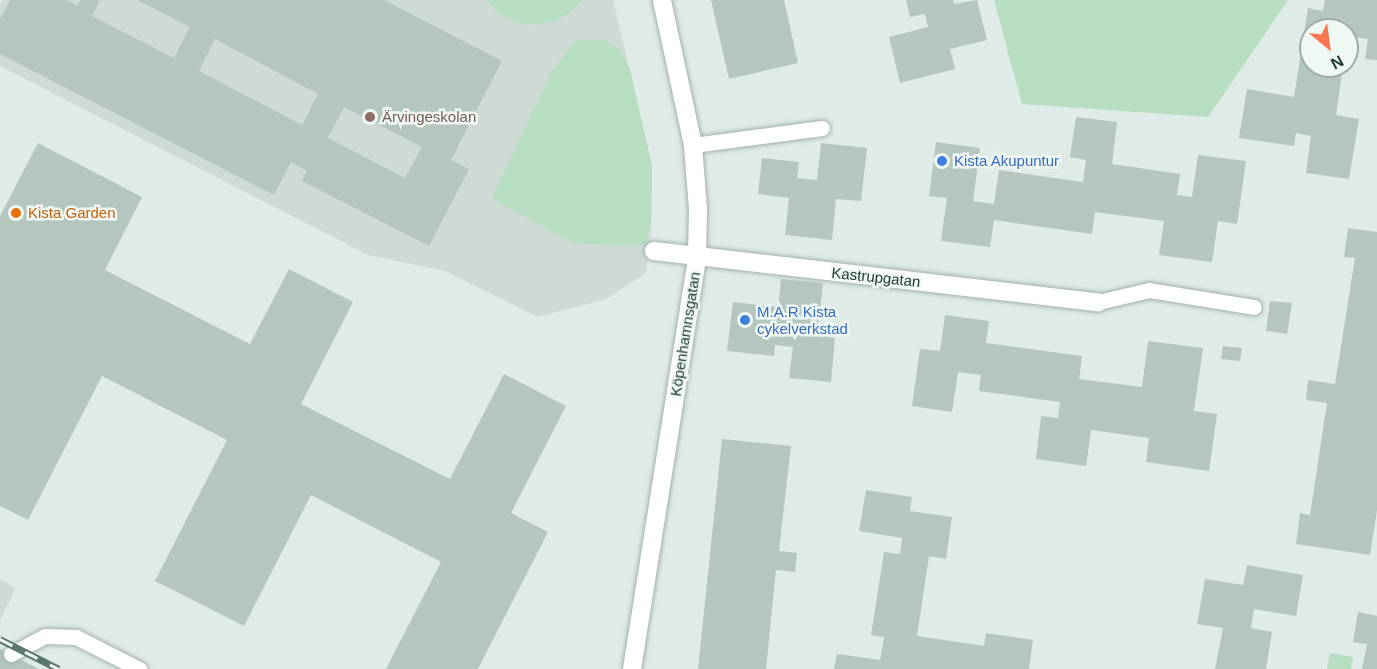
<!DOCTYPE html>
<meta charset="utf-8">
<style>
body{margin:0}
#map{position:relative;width:1377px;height:669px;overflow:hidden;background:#dfebe6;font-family:Arial,sans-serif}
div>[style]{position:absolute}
.built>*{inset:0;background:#cedbd5}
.green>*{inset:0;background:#b7dec1}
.building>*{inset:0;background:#b5c6bf}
.roads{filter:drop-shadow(0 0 2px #a2b3ad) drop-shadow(0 0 2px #a2b3ad)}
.lane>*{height:15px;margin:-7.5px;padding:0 7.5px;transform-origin:7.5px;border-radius:7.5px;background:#fff}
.street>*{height:18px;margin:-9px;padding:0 9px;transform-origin:9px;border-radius:9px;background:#fff}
.rail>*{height:7px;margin-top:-3.5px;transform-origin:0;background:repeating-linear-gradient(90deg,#f0f8f4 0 14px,#5a786f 0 28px);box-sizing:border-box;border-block:2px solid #5a786f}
.dots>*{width:16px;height:16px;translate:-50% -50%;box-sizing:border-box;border:3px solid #f0f8f4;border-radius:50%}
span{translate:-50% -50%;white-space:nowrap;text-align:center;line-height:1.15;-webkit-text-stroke:5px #f0f8f4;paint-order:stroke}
.education-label{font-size:15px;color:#785e54}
.left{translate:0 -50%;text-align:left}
.shop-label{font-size:15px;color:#366cbe}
.food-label{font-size:15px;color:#c56008}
.street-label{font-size:15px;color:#203c34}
.north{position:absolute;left:1299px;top:18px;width:60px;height:60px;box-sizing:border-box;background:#f0f8f4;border:2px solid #9dada7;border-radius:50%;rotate:151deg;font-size:16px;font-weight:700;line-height:24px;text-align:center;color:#203c34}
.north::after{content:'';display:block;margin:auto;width:21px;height:27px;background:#f97650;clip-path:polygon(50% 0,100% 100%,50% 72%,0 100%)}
</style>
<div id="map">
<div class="built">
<i style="clip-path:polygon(3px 0,613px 0,652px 166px,651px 240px,646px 273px,606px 299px,538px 317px,445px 271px,368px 255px,0 66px,0 5px)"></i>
<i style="clip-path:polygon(0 579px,16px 588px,0 620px)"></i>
</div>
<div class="green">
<i style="clip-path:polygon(486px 0,582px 0,568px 14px,554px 21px,534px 25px,514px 21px,496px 11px)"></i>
<i style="clip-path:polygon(994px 0,1288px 0,1208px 117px,1022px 104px)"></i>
<i style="clip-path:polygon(576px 40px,604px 40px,619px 49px,630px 69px,652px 166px,651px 223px,646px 243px,633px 246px,573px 243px,492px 198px,551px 73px)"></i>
<i style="clip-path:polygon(1330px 653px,1353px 657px,1351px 669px,1327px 669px)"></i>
</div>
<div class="building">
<i style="clip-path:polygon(evenodd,10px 0,66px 0,77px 5px,80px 0,100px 0,92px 16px,174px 58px,190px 27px,137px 0,384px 0,502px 61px,451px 160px,469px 169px,429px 246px,302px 181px,307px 171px,291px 162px,274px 195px,0 54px,0 19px,10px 0,215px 39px,318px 94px,302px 125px,199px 71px,215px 39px,10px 0,344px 107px,422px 147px,405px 178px,328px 138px,344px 107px)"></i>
<i style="clip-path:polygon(711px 0,784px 0,798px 63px,729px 79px)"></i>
<i style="clip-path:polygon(906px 0,953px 0,954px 4px,977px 0,987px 40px,950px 49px,955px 69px,900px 83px,889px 37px,928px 27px,925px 14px,910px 17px)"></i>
<i style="clip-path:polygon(1325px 0,1377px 0,1377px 60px,1365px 59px,1368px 39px,1347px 36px,1347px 30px,1311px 30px,1311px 66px,1343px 66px,1336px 115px,1359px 119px,1349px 179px,1306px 173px,1311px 136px,1296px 133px,1294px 146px,1239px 138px,1247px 89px,1294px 97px,1308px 8px,1323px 11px)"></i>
<i style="clip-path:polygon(1076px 117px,1117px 122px,1112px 164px,1180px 174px,1177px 195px,1192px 197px,1198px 155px,1246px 161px,1237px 224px,1218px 221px,1212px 262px,1159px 255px,1164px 221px,1095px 212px,1092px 234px,994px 220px,990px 247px,941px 241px,947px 198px,929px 196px,936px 142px,980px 148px,973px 201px,994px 204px,999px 170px,1083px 182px,1086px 160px,1070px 157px)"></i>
<i style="clip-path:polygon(38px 143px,142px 197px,105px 270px,250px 344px,289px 269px,353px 302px,301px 404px,450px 479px,504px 374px,566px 406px,511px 513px,548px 532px,478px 669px,386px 669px,441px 562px,311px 495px,244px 626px,155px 581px,227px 440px,102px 376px,28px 520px,0 506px,0 216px)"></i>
<i style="clip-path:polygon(821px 143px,867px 148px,861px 201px,836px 199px,832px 240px,785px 235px,789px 198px,758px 194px,762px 158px,799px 162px,797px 178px,817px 180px)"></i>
<i style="clip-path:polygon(1348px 228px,1377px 232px,1377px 510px,1370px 555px,1296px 544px,1300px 513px,1310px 515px,1327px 403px,1306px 400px,1308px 380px,1335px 384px,1355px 258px,1344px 257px)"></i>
<i style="clip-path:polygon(781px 279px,823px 283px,817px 335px,835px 338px,831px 382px,789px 378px,793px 347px,775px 345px,774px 356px,727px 351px,733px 302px,778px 307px)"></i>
<i style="clip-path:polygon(1270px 301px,1292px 303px,1287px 334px,1266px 331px)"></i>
<i style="clip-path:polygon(945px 315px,989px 321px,986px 343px,1082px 356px,1079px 379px,1142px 387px,1148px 341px,1203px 348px,1194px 411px,1217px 414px,1209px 471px,1146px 462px,1149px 438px,1091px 430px,1086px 466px,1036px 459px,1041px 416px,1058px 418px,1060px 402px,979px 391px,981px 375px,958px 372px,952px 412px,912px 406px,920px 349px,940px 351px)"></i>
<i style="clip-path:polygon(1223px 346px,1242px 348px,1240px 361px,1221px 359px)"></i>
<i style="clip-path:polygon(722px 439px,791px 446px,779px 551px,797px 553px,795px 572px,776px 570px,766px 669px,698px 669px)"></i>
<i style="clip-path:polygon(866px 490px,912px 497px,910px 511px,952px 517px,946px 559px,929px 556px,917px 636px,984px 646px,986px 633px,1033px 640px,1029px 669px,834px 669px,837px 654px,880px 660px,884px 637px,871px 635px,884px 552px,900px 554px,902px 538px,859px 531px)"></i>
<i style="clip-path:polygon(1247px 565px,1303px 575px,1296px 616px,1254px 609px,1251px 628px,1272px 632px,1266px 669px,1215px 669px,1223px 628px,1197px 624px,1205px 579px,1243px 585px)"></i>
<i style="clip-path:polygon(1358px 612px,1377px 616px,1377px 669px,1362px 669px,1367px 644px,1353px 642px)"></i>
<i style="clip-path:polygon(0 649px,39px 669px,0 669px)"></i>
</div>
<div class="roads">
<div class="lane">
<i style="left:693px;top:145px;width:130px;rotate:-7.5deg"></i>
<i style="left:1098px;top:302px;width:52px;rotate:-13.2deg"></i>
<i style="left:1149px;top:290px;width:106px;rotate:9.2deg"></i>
<i style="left:11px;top:654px;width:38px;rotate:-28deg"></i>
<i style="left:45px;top:636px;width:31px;rotate:2deg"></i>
<i style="left:76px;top:637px;width:71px;rotate:26.9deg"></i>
</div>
<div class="street">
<i style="left:654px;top:251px;width:447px;rotate:6.6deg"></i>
<i style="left:632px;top:669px;width:417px;rotate:-81deg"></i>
<i style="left:697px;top:257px;width:48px;rotate:-88.8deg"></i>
<i style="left:698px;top:209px;width:64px;rotate:-94.5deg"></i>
<i style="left:693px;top:145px;width:148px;rotate:-102.1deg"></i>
</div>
</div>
<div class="rail">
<i style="left:0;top:639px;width:66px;rotate:27deg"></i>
</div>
<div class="dots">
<i style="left:370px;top:117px;background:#8d6e63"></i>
<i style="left:942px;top:161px;background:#3f7fe0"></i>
<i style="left:16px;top:213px;background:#e8710a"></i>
<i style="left:745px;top:320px;background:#3f7fe0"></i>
</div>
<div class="education-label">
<span class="left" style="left:382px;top:117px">Ärvingeskolan</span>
</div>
<div class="shop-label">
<span class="left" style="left:954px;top:161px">Kista Akupuntur</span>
<span class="left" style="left:757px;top:320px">M.A.R Kista<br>cykelverkstad</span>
</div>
<div class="food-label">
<span class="left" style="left:28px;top:213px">Kista Garden</span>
</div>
<div class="street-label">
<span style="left:876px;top:277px;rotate:6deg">Kastrupgatan</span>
<span style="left:685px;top:334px;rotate:-81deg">Köpenhamnsgatan</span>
</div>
<div class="north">N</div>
</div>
